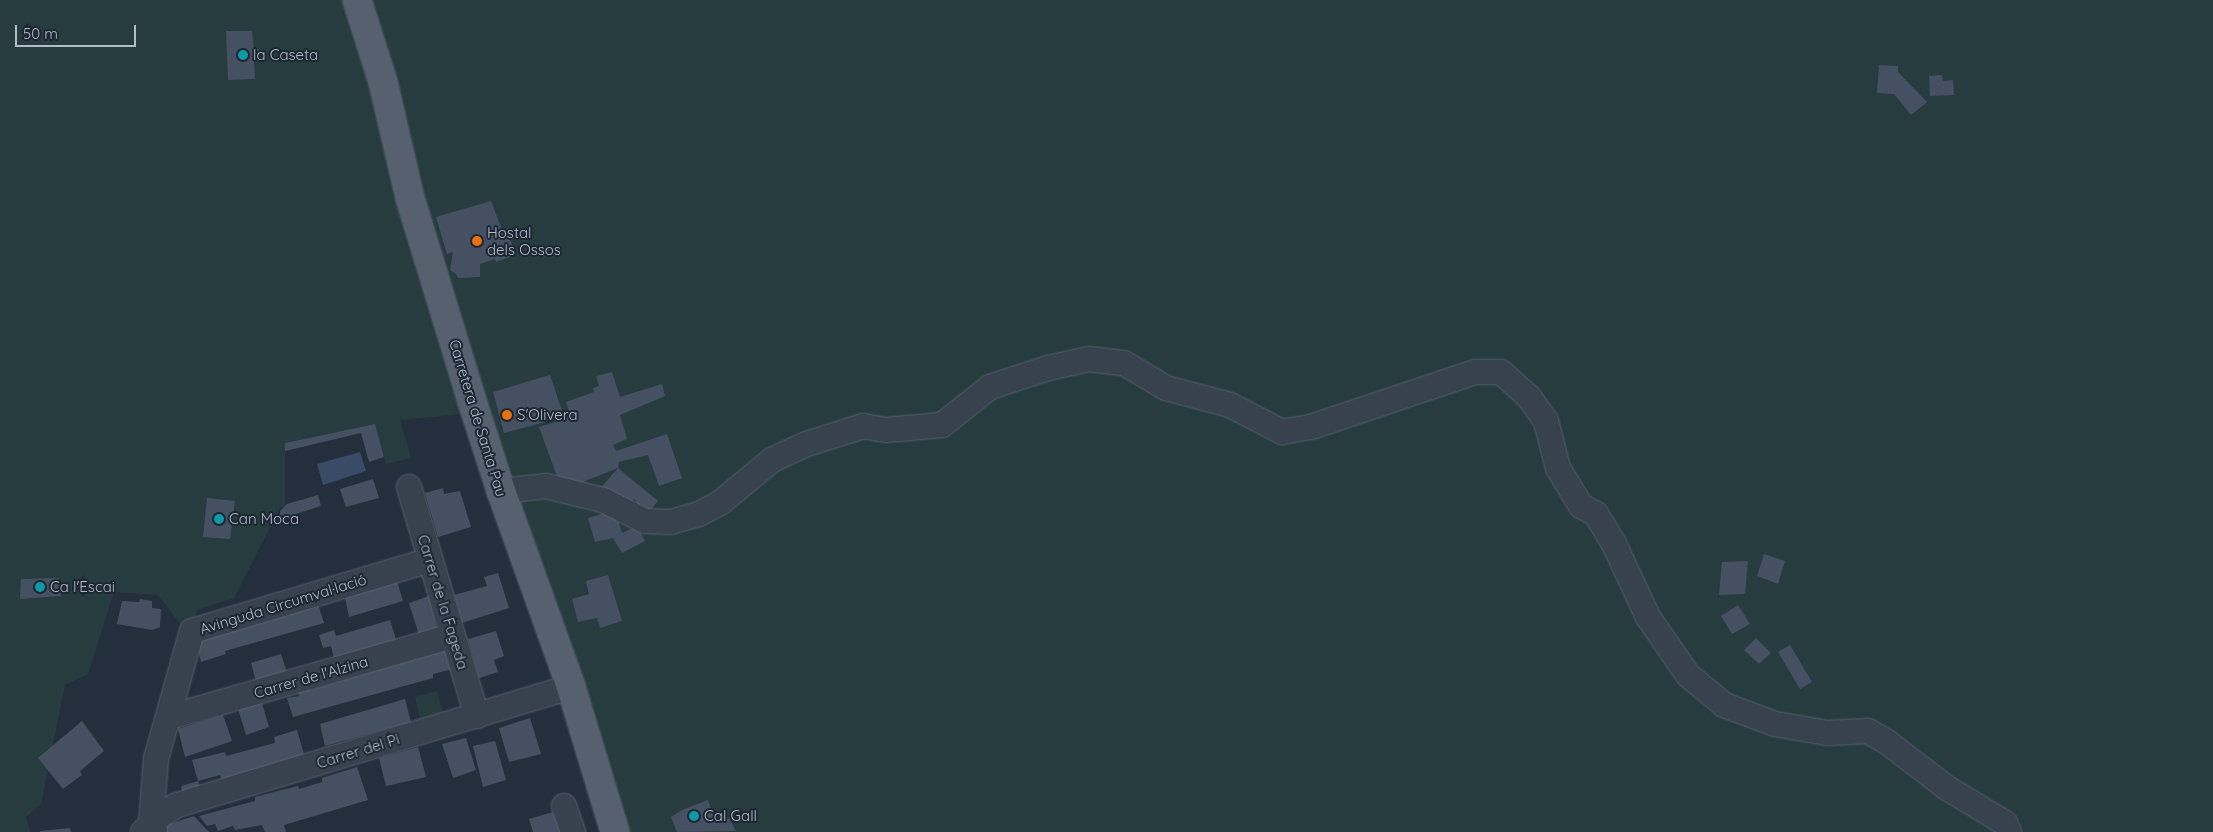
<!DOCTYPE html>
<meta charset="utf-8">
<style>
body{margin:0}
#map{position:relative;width:2213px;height:832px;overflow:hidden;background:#242f3e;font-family:Quicksand,sans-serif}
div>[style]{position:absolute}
.green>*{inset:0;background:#263c3f}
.water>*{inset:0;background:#394c67}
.building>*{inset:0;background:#455162}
.roads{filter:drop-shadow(0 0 1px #565f6c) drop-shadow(0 0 1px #565f6c)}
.minor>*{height:24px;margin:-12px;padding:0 12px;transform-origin:12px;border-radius:12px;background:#38414e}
.major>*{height:28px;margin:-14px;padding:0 14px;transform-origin:14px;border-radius:14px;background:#56606e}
.dots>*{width:14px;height:14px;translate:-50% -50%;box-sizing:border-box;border:2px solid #1d2633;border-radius:50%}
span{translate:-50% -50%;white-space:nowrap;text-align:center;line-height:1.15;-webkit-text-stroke:4px #1d2633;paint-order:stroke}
.poi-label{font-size:15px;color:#b4bcc9}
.left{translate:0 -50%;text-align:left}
.street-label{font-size:15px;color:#b4bcc9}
.scale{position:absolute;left:15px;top:25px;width:121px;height:22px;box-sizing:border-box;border:2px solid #b4bcc9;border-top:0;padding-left:6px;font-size:15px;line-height:18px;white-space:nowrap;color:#b4bcc9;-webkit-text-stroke:4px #1d2633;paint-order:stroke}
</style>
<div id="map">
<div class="green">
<i style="clip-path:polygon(0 0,2213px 0,2213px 832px,615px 832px,484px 412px,400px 420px,411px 458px,386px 464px,375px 424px,285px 443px,285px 506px,280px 508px,234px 598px,197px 610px,193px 623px,182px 626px,158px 595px,114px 592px,88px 674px,65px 685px,41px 804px,26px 817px,30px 832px,0 832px)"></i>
<i style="clip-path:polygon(437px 691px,443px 713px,420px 719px,415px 697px)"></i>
</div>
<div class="water">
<i style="clip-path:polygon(360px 452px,366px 471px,323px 485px,317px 464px)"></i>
</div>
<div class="building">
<i style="clip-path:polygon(226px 31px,252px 31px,254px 50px,259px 49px,261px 60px,254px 62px,255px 79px,228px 80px)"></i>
<i style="clip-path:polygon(1879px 65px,1898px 66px,1898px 72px,1927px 102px,1911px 115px,1894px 94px,1877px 93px)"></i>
<i style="clip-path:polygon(1942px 75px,1943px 81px,1953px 80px,1954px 95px,1930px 96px,1929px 76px)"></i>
<i style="clip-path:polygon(491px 201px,502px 230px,507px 229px,515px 255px,496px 262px,495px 259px,480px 264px,480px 277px,458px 278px,456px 274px,450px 270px,453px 252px,447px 254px,436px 217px)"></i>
<i style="clip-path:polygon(612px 372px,620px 397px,662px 384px,665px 396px,620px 415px,627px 439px,613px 445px,616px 451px,667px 434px,682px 478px,659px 486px,648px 455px,619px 462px,618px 468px,562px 490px,539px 427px,562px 420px,570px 414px,566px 402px,594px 392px,593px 388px,599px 386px,596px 376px)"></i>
<i style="clip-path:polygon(550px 375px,564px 417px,504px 433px,493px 392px)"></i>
<i style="clip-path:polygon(375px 424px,384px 457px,369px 462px,361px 433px,285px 451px,285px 443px)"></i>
<i style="clip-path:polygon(618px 468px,658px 501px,642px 520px,630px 510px,637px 502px,634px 499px,626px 508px,599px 490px)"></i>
<i style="clip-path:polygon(373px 479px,379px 498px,346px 507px,340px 489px)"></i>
<i style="clip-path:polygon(443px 488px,444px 494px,460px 491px,471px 527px,438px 537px,425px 493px)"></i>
<i style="clip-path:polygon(318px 495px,321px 506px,280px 519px,280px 511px,287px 504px)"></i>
<i style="clip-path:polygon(207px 498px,235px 501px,230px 539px,203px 537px)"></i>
<i style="clip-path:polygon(615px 510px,622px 533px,637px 526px,645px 541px,622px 553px,613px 538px,595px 542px,588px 518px)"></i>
<i style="clip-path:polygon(1764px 554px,1785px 561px,1778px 584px,1757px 576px)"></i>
<i style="clip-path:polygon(1748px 561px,1745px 594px,1719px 595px,1722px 562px)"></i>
<i style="clip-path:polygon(498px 573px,509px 608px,462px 623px,454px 595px,487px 586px,484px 577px)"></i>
<i style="clip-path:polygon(608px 575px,622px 621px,600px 628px,597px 618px,578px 622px,572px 599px,589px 594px,586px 581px)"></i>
<i style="clip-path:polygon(59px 578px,61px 596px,20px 599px,21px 579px)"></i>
<i style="clip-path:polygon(396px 578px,403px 601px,349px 617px,344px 593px)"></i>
<i style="clip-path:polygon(429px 596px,437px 629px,419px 635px,409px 603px)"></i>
<i style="clip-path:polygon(140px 599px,152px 601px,152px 608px,161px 609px,160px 627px,152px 630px,117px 624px,122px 601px,139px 602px)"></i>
<i style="clip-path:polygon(317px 601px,324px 623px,225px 651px,226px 654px,201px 662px,197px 646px,199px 636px)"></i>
<i style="clip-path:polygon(1738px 605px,1750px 624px,1732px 634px,1721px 616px)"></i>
<i style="clip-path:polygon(390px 620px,398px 646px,335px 663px,331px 646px,323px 648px,319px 635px,334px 630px,336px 636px)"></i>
<i style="clip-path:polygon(496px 631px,504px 656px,494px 660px,498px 672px,479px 678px,468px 639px)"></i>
<i style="clip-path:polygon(1756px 638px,1771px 653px,1759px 664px,1744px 650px)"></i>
<i style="clip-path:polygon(1790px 645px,1812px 682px,1800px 689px,1778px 652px)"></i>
<i style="clip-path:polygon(449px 647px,456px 668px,433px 674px,433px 678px,293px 717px,287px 698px,299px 696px,297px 689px,309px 686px,311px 690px)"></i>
<i style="clip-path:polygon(281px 654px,288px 676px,257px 685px,251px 663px)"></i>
<i style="clip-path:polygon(405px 699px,411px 722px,325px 746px,320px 724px)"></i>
<i style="clip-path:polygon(262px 703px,269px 727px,246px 735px,238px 709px)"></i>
<i style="clip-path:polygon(223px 715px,232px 741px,185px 757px,178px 729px)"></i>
<i style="clip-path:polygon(530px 718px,541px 754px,509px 762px,499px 728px)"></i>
<i style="clip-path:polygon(82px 721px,104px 751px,80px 771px,82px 775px,63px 789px,38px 758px)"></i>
<i style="clip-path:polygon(297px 730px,305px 758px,223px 784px,220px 775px,198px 781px,192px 760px,225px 752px,226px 756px,275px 743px,274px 737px)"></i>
<i style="clip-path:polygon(466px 738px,476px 770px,453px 778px,442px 744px)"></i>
<i style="clip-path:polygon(495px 741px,506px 780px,483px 787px,473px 746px)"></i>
<i style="clip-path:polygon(418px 747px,426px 777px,386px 786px,379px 758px)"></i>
<i style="clip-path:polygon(357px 767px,368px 800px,284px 825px,286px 832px,265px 832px,262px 825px,235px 830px,233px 826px,218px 831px,215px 824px,207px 826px,199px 816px,255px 801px,255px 797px,274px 792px,298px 786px,299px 789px,322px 782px,322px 778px)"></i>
<i style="clip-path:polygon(198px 781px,201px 789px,183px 794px,181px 786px)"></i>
<i style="clip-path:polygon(708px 800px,716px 822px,729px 818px,736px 831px,677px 832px,671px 817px,682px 810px)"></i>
<i style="clip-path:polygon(553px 812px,560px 832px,533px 832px,529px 819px)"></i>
<i style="clip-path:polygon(194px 816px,209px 832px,165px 832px,160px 827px)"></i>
<i style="clip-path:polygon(70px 828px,71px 832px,40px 832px,40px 831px)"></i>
</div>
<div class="roads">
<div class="minor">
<i style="left:409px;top:487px;width:239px;rotate:73.5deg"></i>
<i style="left:501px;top:491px;width:45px;rotate:-6.3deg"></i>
<i style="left:546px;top:486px;width:59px;rotate:13.8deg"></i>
<i style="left:603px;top:500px;width:47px;rotate:26.6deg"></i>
<i style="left:645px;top:521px;width:26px;rotate:2deg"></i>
<i style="left:671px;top:522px;width:29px;rotate:-16deg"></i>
<i style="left:699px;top:514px;width:24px;rotate:-28deg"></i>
<i style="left:720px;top:503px;width:67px;rotate:-39.6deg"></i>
<i style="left:772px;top:460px;width:38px;rotate:-25deg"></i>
<i style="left:807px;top:444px;width:59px;rotate:-17.8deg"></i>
<i style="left:863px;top:426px;width:23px;rotate:10deg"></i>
<i style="left:886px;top:430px;width:56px;rotate:-5.1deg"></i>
<i style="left:942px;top:425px;width:61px;rotate:-38.4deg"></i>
<i style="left:990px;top:387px;width:61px;rotate:-18.1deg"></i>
<i style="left:1048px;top:368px;width:42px;rotate:-12.4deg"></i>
<i style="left:1089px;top:359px;width:35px;rotate:7deg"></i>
<i style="left:1124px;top:363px;width:49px;rotate:30.8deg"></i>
<i style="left:1166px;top:388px;width:66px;rotate:14.9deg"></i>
<i style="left:1230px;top:405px;width:59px;rotate:27.4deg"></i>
<i style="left:1282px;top:432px;width:29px;rotate:-10deg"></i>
<i style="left:1311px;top:427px;width:173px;rotate:-18.5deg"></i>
<i style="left:1475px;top:372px;width:26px"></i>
<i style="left:1501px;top:372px;width:38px;rotate:42deg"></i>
<i style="left:1529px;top:397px;width:29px;rotate:55deg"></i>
<i style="left:1546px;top:421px;width:49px;rotate:75.7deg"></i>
<i style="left:1558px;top:468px;width:44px;rotate:58.8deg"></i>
<i style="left:1581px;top:506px;width:17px;rotate:28deg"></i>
<i style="left:1596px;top:514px;width:35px;rotate:59deg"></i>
<i style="left:1614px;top:544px;width:81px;rotate:65deg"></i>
<i style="left:1648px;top:617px;width:70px;rotate:55.4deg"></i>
<i style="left:1688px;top:675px;width:47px;rotate:39.8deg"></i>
<i style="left:1724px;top:705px;width:54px;rotate:20.4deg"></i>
<i style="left:1775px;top:724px;width:53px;rotate:9.8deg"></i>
<i style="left:1827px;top:733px;width:41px;rotate:-2.8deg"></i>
<i style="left:1868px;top:731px;width:22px;rotate:30deg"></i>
<i style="left:1887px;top:742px;width:76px;rotate:37.5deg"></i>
<i style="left:1947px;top:788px;width:68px;rotate:31.1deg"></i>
<i style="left:2005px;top:823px;width:10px;rotate:66deg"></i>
<i style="left:170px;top:717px;width:294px;rotate:-16deg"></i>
<i style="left:564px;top:806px;width:28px;rotate:71deg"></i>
<i style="left:155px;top:830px;width:7px;rotate:-124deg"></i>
<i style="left:151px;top:824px;width:18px;rotate:-41deg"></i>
<i style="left:165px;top:812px;width:14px;rotate:-30deg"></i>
<i style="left:177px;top:805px;width:411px;rotate:-16.7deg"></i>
<i style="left:143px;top:832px;width:11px;rotate:-45deg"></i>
<i style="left:151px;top:824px;width:65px;rotate:-85.6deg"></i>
<i style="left:156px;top:759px;width:133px;rotate:-74.3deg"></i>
<i style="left:192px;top:631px;width:248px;rotate:-16.6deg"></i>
</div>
<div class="major">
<i style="left:357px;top:0;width:86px;rotate:72.4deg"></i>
<i style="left:383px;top:82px;width:119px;rotate:76.9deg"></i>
<i style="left:410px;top:198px;width:212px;rotate:73deg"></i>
<i style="left:472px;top:401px;width:95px;rotate:72.1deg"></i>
<i style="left:501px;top:491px;width:208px;rotate:70.3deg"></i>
<i style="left:571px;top:687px;width:152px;rotate:73.1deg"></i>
</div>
</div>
<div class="dots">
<i style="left:243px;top:55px;background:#0f9aa8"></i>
<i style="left:477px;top:241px;background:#e8710a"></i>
<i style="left:507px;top:415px;background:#e8710a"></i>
<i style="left:219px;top:519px;background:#0f9aa8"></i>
<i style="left:40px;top:587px;background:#0f9aa8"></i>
<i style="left:694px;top:816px;background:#0f9aa8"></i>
</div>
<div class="poi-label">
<span class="left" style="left:253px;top:55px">la Caseta</span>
<span class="left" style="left:487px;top:241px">Hostal<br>dels Ossos</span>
<span class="left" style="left:517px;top:415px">S'Olivera</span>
<span class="left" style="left:229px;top:519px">Can Moca</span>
<span class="left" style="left:50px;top:587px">Ca l'Escai</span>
<span class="left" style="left:704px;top:816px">Cal Gall</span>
</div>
<div class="street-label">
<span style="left:478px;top:418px;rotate:73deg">Carretera de Santa Pau</span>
<span style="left:443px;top:602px;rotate:73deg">Carrer de la Fageda</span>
<span style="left:283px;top:604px;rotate:-17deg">Avinguda Circumval·lació</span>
<span style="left:311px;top:677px;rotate:-16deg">Carrer de l'Alzina</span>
<span style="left:358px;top:751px;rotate:-17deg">Carrer del Pi</span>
</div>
<div class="scale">50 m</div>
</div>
